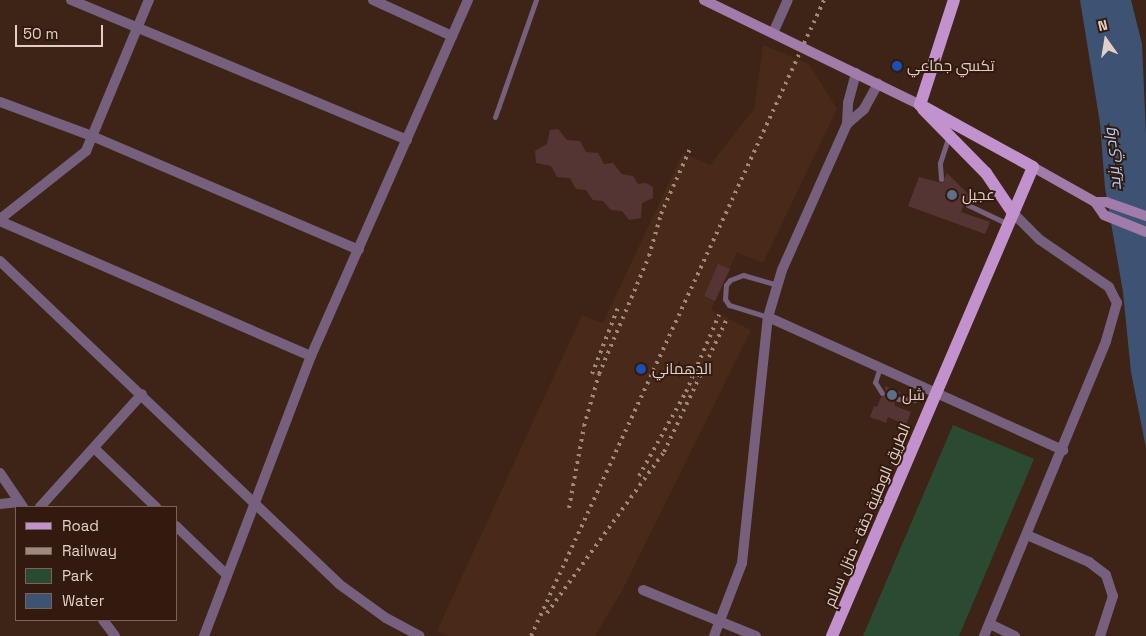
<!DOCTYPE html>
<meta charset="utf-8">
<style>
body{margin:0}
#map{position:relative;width:1146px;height:636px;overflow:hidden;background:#3e2417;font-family:"Space Grotesk",Cairo,sans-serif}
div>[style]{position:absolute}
.built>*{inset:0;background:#492918}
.green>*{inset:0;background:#2b4a32}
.water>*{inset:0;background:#3e5373}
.building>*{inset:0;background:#543533}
.lane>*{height:5px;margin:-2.5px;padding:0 2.5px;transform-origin:2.5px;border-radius:2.5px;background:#77607d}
.street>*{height:10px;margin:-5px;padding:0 5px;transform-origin:5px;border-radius:5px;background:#77607d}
.secondary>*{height:10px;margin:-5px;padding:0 5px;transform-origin:5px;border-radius:5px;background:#a17cab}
.primary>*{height:12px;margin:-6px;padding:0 6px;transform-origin:6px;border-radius:6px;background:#c292ce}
.rail>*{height:4px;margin-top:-2px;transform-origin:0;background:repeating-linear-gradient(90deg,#9f897f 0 2.5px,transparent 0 7.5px)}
.dots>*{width:14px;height:14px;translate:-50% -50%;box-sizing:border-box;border:2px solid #331a0e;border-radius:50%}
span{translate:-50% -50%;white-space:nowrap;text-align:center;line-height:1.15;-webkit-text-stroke:4px #331a0e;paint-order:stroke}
.poi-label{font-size:15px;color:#e2d0c8}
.left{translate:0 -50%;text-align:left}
.street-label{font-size:15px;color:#e2d0c8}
.water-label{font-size:16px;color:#b1cffc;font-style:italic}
.legend{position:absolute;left:15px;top:506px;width:162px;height:115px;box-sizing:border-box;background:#331a0e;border:1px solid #796358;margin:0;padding:6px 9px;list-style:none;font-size:15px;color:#e2d0c8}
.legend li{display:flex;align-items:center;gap:10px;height:25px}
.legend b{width:25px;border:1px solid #796358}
.north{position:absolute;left:1081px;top:15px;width:50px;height:50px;-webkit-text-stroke:4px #331a0e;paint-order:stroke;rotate:347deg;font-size:14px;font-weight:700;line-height:20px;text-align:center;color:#e2d0c8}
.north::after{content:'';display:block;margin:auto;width:18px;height:22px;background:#e2d0c8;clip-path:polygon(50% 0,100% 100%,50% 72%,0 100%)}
.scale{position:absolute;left:15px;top:25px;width:88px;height:22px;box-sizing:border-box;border:2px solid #e2d0c8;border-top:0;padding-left:6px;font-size:15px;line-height:18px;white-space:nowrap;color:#e2d0c8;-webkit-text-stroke:4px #331a0e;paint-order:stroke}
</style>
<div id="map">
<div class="built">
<i style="clip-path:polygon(763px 45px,809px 64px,837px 109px,763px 263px,737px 252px,711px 310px,751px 330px,622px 591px,595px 636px,448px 636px,437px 631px,582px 315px,603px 323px,683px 153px,710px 165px,754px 109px)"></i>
</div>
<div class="green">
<i style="clip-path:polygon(953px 425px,1034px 459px,959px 636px,863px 636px)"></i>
</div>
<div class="water">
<i style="clip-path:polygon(1080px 0,1131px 0,1142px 44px,1146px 135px,1146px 448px,1131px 372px,1123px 292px,1105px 188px,1100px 123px)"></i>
</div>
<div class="building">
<i style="clip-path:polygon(558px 129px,567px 140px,580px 141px,586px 152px,598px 153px,604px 164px,613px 163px,622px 174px,633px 176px,638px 184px,646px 183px,653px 187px,653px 198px,642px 203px,641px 218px,629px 220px,622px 211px,611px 210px,603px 201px,593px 200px,586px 190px,576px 189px,570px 178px,557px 177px,551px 166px,536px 163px,535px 151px,547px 144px,550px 130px)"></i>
<i style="clip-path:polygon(947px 173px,973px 199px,965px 202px,961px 212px,990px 222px,985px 234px,908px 206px,919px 177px,942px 183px)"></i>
<i style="clip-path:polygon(718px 264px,730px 269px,715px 301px,704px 296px)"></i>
<i style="clip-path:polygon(885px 386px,901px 392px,894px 399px,895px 406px,911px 412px,906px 425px,888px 417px,886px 423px,870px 417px,874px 406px,877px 407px,881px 397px,886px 395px)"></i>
</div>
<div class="lane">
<i style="left:495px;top:117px;width:124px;rotate:-70.7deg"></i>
<i style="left:941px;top:179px;width:16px;rotate:-94deg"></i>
<i style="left:940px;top:163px;width:28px;rotate:-72deg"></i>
<i style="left:968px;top:205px;width:44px;rotate:25.4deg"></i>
<i style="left:768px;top:317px;width:41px;rotate:-162.9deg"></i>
<i style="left:729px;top:305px;width:7px;rotate:-124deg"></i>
<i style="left:725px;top:299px;width:14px;rotate:-86deg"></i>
<i style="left:726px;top:285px;width:6px;rotate:-51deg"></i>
<i style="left:730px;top:280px;width:14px;rotate:-21deg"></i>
<i style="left:743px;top:275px;width:35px;rotate:16deg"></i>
<i style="left:880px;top:367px;width:16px;rotate:108deg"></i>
<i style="left:875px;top:382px;width:13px;rotate:58deg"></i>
<i style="left:898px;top:399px;width:16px;rotate:4deg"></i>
<i style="left:914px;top:400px;width:17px;rotate:-50deg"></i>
</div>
<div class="street">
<i style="left:71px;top:0;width:364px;rotate:22.6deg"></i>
<i style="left:373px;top:0;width:87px;rotate:24.5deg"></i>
<i style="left:773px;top:33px;width:36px;rotate:-66deg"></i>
<i style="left:0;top:102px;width:98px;rotate:20.3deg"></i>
<i style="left:92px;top:136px;width:290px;rotate:23.1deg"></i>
<i style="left:847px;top:124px;width:23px;rotate:-41deg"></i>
<i style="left:864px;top:109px;width:29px;rotate:-61deg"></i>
<i style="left:0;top:219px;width:110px;rotate:-38.3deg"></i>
<i style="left:86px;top:151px;width:164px;rotate:-67.4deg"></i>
<i style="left:0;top:221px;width:339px;rotate:23.5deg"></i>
<i style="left:0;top:261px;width:468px;rotate:43.6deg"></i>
<i style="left:339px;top:584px;width:58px;rotate:35.9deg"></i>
<i style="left:386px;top:618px;width:38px;rotate:28deg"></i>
<i style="left:768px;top:317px;width:324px;rotate:24.3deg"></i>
<i style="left:94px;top:448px;width:86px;rotate:43.6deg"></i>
<i style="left:0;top:473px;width:41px;rotate:55.9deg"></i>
<i style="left:0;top:504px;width:19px;rotate:-6deg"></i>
<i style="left:40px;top:507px;width:152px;rotate:-47.9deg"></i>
<i style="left:176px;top:526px;width:71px;rotate:43.9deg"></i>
<i style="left:1027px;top:535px;width:68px;rotate:23.5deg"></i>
<i style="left:1089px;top:562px;width:21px;rotate:37deg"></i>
<i style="left:1106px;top:575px;width:22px;rotate:72deg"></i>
<i style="left:1113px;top:596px;width:42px;rotate:108deg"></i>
<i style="left:643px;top:590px;width:122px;rotate:22.2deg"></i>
<i style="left:103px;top:620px;width:20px;rotate:53deg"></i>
<i style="left:990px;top:624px;width:28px;rotate:26deg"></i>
<i style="left:204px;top:636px;width:300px;rotate:-69.1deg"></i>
<i style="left:311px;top:356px;width:389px;rotate:-66.2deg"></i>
<i style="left:714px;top:636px;width:78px;rotate:-69deg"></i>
<i style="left:742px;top:563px;width:247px;rotate:-84deg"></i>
<i style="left:768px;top:317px;width:49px;rotate:-73.4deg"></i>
<i style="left:782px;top:270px;width:160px;rotate:-66deg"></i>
<i style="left:847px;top:124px;width:21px;rotate:-87deg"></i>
<i style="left:848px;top:103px;width:31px;rotate:-75deg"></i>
<i style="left:984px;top:636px;width:319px;rotate:-67.5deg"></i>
<i style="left:1106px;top:341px;width:40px;rotate:-74deg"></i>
<i style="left:1117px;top:303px;width:18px;rotate:-117deg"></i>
<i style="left:1109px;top:287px;width:83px;rotate:-145.7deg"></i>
<i style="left:1040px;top:240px;width:38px;rotate:-135deg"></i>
</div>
<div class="secondary">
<i style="left:704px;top:0;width:240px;rotate:25.9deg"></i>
<i style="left:1033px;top:167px;width:71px;rotate:29.4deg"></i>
<i style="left:1095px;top:202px;width:16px;rotate:55deg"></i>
<i style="left:1104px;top:215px;width:45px;rotate:22deg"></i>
<i style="left:1095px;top:202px;width:11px"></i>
<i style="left:1106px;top:202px;width:42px;rotate:19.3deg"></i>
</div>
<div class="primary">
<i style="left:920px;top:105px;width:110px;rotate:-72.1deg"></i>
<i style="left:923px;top:109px;width:90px;rotate:45.5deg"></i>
<i style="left:986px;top:173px;width:48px;rotate:56deg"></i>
<i style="left:832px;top:636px;width:510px;rotate:-66.8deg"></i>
<i style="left:1033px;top:167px;width:129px;rotate:-151.2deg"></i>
</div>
<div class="rail">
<i style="left:592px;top:374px;width:74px;rotate:-68.6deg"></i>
<i style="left:639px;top:476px;width:96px;rotate:-60.8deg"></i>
<i style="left:686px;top:392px;width:84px;rotate:-66.8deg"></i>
<i style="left:569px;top:508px;width:83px;rotate:-79.6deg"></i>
<i style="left:584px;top:426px;width:54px;rotate:-73.9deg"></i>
<i style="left:599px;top:374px;width:128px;rotate:-67deg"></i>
<i style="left:649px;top:256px;width:44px;rotate:-74.1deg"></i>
<i style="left:661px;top:214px;width:71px;rotate:-66deg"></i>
<i style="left:547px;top:613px;width:199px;rotate:-54deg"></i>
<i style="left:664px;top:452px;width:147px;rotate:-64.7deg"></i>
<i style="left:531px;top:636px;width:700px;rotate:-65.26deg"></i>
</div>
<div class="dots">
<i style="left:897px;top:66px;background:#1a4fb4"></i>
<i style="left:952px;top:195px;background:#5c6f8a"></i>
<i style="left:641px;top:369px;background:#1a4fb4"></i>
<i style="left:892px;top:395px;background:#5c6f8a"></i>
</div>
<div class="poi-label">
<span class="left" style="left:907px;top:66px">تكسي جماعي</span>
<span class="left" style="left:962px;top:195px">عجيل</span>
<span class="left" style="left:652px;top:369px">الدهماني</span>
<span class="left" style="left:902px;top:395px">شل</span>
</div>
<div class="street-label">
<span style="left:867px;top:515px;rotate:-67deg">الطريق الوطنية دقة - منزل سالم</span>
</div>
<div class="water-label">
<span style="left:1113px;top:159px;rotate:-96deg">وادي يزيد</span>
</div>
<ul class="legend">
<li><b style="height:6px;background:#c292ce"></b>Road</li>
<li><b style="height:6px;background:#9f897f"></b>Railway</li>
<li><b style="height:14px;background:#2b4a32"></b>Park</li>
<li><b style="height:14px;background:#3e5373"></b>Water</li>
</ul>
<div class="north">N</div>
<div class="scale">50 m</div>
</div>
